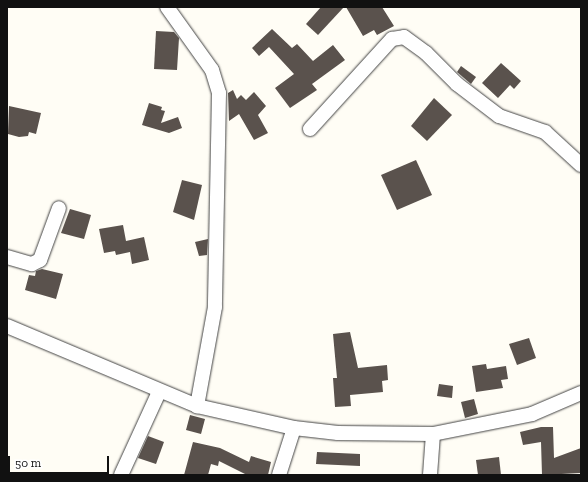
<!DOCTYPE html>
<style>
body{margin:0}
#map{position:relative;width:588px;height:482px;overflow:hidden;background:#fffdf5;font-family:"Zilla Slab",serif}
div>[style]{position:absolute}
.building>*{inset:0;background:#5a524d}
.roads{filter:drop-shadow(0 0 1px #444) drop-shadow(0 0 1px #444)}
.minor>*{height:14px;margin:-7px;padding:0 7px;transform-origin:7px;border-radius:7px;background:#fff}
span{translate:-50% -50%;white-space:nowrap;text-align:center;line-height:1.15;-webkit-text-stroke:4px #fff;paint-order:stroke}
.frame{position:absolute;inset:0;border:8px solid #111;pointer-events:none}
.scale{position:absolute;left:8px;top:456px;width:101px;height:18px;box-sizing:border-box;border:2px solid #111;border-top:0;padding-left:5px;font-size:12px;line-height:14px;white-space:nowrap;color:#111;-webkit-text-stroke:3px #fff;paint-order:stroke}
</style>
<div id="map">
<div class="building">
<i style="clip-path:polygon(321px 7px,344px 7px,318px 35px,306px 24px)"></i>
<i style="clip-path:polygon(346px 7px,382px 7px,394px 26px,377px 35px,374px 30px,363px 36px)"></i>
<i style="clip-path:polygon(272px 29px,292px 48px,297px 44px,313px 61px,333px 45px,345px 60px,312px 84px,317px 90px,290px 108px,275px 88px,294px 74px,269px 47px,259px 56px,252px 48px)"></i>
<i style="clip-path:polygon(156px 31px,174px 32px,179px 38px,177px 70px,154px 69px)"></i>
<i style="clip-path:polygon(501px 63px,521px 81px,514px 89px,510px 85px,498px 98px,482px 83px)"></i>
<i style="clip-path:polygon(461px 66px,476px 77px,471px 84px,457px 72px)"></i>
<i style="clip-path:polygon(233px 90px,237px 99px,241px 95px,246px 100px,254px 92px,266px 106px,258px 115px,268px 133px,254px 140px,239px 114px,229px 121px,228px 93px)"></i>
<i style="clip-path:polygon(434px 98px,452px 115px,427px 141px,411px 126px)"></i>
<i style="clip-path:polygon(149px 103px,162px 107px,161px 110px,165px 111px,161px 123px,178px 117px,182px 128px,169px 133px,142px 125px)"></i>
<i style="clip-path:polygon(9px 106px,41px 113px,36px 134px,29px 132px,28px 136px,19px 137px,8px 134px)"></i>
<i style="clip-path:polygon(416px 160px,432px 195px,397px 210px,381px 175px)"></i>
<i style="clip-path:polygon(182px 180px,202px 185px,194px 220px,173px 212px)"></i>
<i style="clip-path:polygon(70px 209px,91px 215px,84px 239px,61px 233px)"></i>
<i style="clip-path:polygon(123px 225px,126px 241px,144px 237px,149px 260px,132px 264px,130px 252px,116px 255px,115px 251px,104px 253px,99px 229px)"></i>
<i style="clip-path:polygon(208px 239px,207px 255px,199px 256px,195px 242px)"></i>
<i style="clip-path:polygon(42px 269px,63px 274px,56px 299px,25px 290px,29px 275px,35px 276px,36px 271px)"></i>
<i style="clip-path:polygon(350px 332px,358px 368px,387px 365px,388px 380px,382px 381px,383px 392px,350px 395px,351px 406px,335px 407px,333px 378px,337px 378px,333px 334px)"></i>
<i style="clip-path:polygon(529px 338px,536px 358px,517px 365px,509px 344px)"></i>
<i style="clip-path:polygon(486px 364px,487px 369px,506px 366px,508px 379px,501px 380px,503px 388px,476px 392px,472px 366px)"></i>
<i style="clip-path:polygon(439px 384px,453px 386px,452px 398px,437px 396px)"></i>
<i style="clip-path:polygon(474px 399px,478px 414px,465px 418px,461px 402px)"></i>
<i style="clip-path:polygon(190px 415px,205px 419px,201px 434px,186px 430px)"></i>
<i style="clip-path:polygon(541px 427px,553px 427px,554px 458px,581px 448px,581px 473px,542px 475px,541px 442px,523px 445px,520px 432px)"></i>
<i style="clip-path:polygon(148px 436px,164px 442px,156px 464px,138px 458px)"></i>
<i style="clip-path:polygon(193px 442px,220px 448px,249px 462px,251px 456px,271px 462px,268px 475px,247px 475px,219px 461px,218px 466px,211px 464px,208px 475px,184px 475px)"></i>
<i style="clip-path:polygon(317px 452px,360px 454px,360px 466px,316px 464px)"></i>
<i style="clip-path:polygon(499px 457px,501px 475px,478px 475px,476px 460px)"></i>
</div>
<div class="roads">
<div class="minor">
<i style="left:167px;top:7px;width:77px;rotate:54.5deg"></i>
<i style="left:212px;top:70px;width:24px;rotate:73deg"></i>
<i style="left:219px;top:93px;width:214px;rotate:91.1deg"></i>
<i style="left:215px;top:307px;width:101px;rotate:100.3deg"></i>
<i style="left:310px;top:129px;width:122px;rotate:-47.7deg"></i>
<i style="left:392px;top:39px;width:12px;rotate:-9deg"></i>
<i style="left:404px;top:37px;width:27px;rotate:36deg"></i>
<i style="left:426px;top:53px;width:44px;rotate:45deg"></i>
<i style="left:457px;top:84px;width:53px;rotate:37.3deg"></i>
<i style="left:499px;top:116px;width:49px;rotate:19.2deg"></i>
<i style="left:545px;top:132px;width:49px;rotate:42.5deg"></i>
<i style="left:7px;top:257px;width:26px;rotate:16deg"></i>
<i style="left:32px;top:264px;width:9px;rotate:-27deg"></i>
<i style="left:40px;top:260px;width:55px;rotate:-69.9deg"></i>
<i style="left:7px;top:326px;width:206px;rotate:22.8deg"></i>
<i style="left:197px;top:406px;width:99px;rotate:12.8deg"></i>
<i style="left:294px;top:428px;width:44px;rotate:6.5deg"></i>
<i style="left:338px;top:433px;width:95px;rotate:0.6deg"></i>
<i style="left:433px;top:434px;width:101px;rotate:-11.4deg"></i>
<i style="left:532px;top:414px;width:53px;rotate:-23.2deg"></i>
<i style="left:121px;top:475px;width:91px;rotate:-65.4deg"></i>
<i style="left:279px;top:475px;width:49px;rotate:-72.3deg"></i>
<i style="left:430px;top:475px;width:41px;rotate:-85.8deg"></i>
</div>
</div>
<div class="frame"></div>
<div class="scale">50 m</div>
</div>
